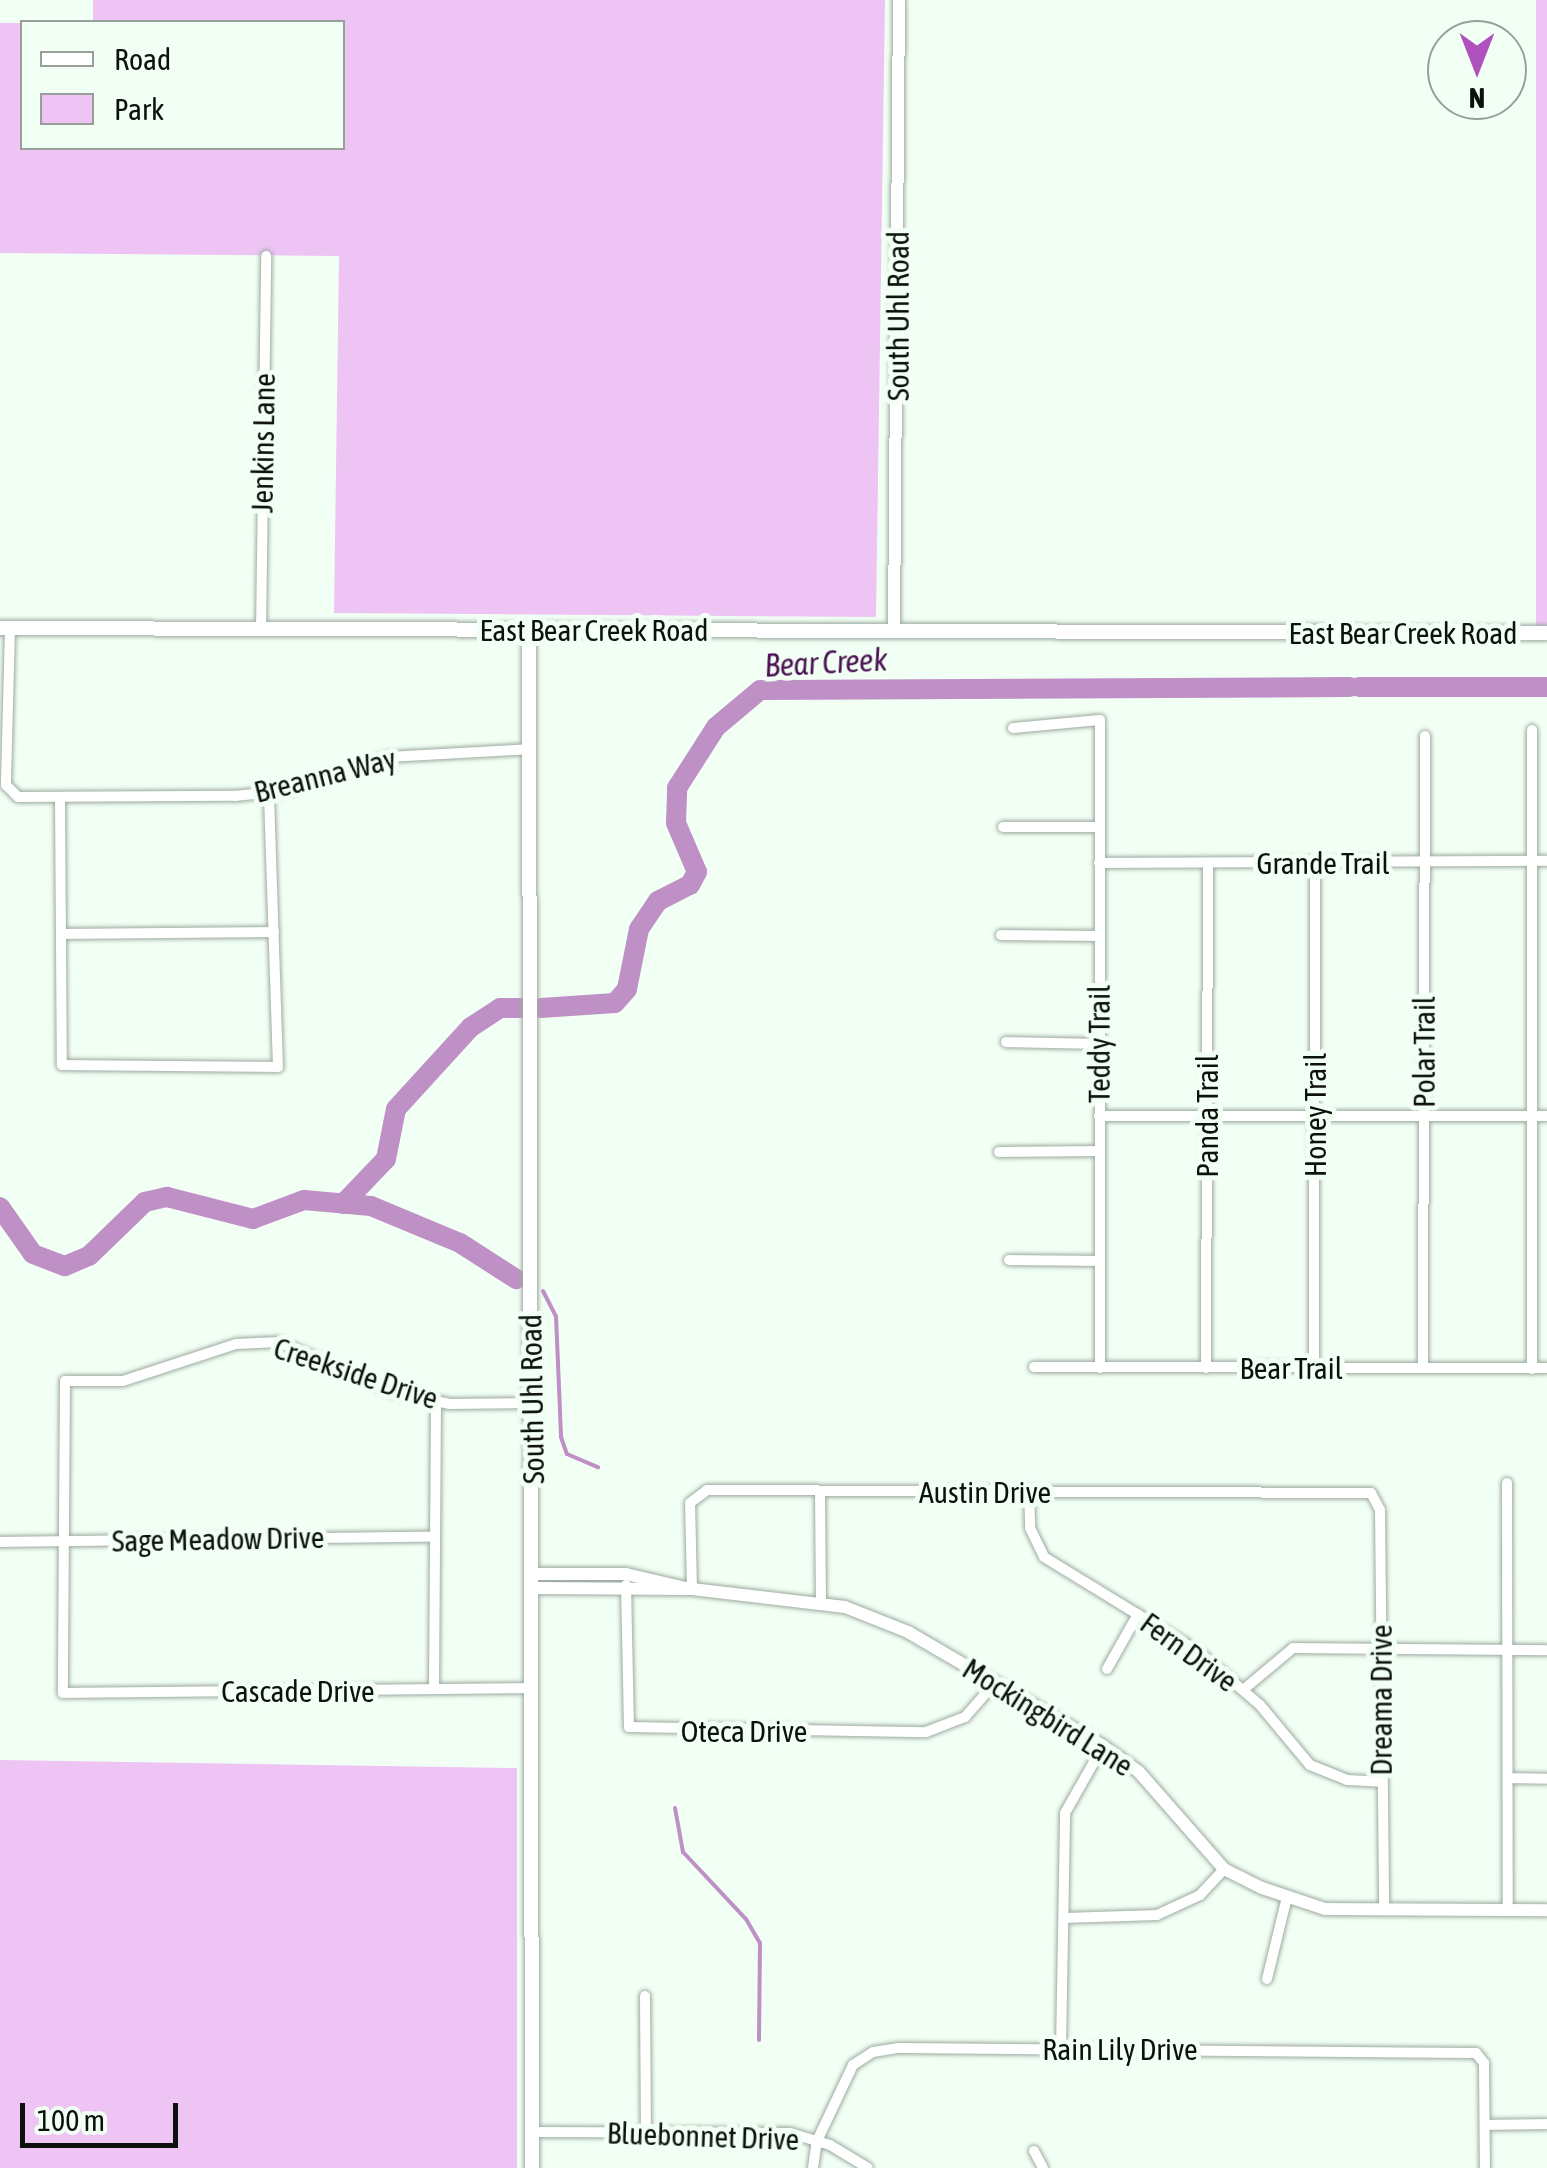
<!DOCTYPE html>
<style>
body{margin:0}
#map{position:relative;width:1547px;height:2168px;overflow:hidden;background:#f2fff5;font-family:"Asap Condensed",sans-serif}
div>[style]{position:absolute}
.green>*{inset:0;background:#eec4f4}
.stream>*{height:4px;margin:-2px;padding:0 2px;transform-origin:2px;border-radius:2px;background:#be90c5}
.river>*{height:20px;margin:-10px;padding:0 10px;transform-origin:10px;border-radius:10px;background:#be90c5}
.roads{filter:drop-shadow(0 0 2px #9cab9f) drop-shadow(0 0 2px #9cab9f)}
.minor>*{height:10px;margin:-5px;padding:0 5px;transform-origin:5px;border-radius:5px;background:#fff}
.tertiary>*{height:12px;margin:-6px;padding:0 6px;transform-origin:6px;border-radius:6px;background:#fff}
.secondary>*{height:14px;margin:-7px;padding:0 7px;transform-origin:7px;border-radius:7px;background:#fff}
span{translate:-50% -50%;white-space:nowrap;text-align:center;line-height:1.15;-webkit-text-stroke:10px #f2fff5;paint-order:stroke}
.street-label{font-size:30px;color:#0c110d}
.water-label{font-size:32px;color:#4a1152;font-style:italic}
.legend{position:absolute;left:20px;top:20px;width:325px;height:130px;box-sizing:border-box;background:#f2fff5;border:2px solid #96a098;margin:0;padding:12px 18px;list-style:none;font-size:30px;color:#0c110d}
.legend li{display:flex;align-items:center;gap:20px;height:50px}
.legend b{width:50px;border:2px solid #96a098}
.north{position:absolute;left:1427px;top:20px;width:100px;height:100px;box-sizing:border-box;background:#f2fff5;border:2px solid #96a098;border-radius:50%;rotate:180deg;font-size:28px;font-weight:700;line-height:40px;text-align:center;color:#0c110d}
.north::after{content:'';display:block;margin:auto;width:35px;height:45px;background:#af52bd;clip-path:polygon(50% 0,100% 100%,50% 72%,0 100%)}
.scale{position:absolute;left:20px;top:2103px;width:158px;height:45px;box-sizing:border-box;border:5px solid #0c110d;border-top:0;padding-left:12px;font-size:30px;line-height:35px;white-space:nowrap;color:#0c110d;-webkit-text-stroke:8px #f2fff5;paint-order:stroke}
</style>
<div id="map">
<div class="green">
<i style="clip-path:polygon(93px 0,885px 0,876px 617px,334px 613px,339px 256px,0 253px,0 23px,22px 23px,22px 148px,342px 148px,342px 22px,93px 22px)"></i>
<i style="clip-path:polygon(1536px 0,1547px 0,1547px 636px,1536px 636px)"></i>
<i style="clip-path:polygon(0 1760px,517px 1768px,517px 2168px,0 2168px)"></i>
</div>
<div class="stream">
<i style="left:543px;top:1291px;width:28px;rotate:63deg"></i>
<i style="left:556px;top:1316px;width:121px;rotate:87.6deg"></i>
<i style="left:561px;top:1437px;width:18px;rotate:71deg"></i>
<i style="left:567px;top:1454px;width:34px;rotate:23deg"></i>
<i style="left:675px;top:1808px;width:45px;rotate:79.7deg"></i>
<i style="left:683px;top:1852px;width:92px;rotate:46.8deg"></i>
<i style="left:746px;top:1919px;width:28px;rotate:60deg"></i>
<i style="left:760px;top:1943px;width:97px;rotate:90.6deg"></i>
</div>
<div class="river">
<i style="left:1359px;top:687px;width:188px"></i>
<i style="left:541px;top:1008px;width:74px;rotate:-3.9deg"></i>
<i style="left:615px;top:1003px;width:18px;rotate:-49deg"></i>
<i style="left:627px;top:989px;width:61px;rotate:-78.7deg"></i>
<i style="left:639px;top:929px;width:34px;rotate:-56deg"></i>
<i style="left:658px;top:901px;width:36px;rotate:-27deg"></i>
<i style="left:690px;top:885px;width:15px;rotate:-62deg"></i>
<i style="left:697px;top:872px;width:53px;rotate:-113.2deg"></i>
<i style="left:676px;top:823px;width:35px;rotate:-88deg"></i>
<i style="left:677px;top:788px;width:72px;rotate:-57.4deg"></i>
<i style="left:716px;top:727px;width:57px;rotate:-40.1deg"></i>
<i style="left:760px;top:690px;width:590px;rotate:-0.29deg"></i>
<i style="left:343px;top:1204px;width:62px;rotate:-46.3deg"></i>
<i style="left:386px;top:1159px;width:51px;rotate:-78.7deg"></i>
<i style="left:396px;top:1109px;width:111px;rotate:-47.6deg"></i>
<i style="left:471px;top:1027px;width:35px;rotate:-33deg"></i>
<i style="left:500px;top:1008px;width:22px"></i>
<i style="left:0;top:1207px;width:57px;rotate:54.9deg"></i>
<i style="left:33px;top:1254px;width:34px;rotate:21deg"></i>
<i style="left:65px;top:1266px;width:26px;rotate:-23deg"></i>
<i style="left:89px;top:1256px;width:78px;rotate:-44deg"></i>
<i style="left:145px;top:1202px;width:23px;rotate:-13deg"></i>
<i style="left:167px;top:1197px;width:89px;rotate:14.3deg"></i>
<i style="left:253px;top:1219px;width:54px;rotate:-20.4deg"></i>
<i style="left:304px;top:1200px;width:67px;rotate:5.1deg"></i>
<i style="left:371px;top:1206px;width:96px;rotate:22.6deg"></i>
<i style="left:460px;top:1243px;width:67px;rotate:32.7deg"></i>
</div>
<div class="roads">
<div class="minor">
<i style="left:10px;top:628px;width:157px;rotate:91.5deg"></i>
<i style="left:6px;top:785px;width:17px;rotate:45deg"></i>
<i style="left:18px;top:797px;width:217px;rotate:-0.3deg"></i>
<i style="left:235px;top:796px;width:56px;rotate:-6.1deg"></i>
<i style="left:291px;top:790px;width:102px;rotate:-18.8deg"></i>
<i style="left:388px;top:757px;width:142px;rotate:-3.2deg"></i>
<i style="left:261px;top:630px;width:374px;rotate:-89.2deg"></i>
<i style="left:1013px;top:728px;width:87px;rotate:-5.3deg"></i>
<i style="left:1100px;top:720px;width:648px;rotate:90deg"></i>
<i style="left:1532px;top:730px;width:639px;rotate:90deg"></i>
<i style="left:60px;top:800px;width:265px;rotate:89.6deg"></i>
<i style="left:62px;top:1065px;width:216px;rotate:0.5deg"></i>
<i style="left:278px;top:1067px;width:275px;rotate:-91.9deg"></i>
<i style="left:1003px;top:827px;width:96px"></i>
<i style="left:1099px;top:863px;width:448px;rotate:-0.3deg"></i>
<i style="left:61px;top:934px;width:213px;rotate:-0.5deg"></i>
<i style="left:1001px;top:935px;width:98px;rotate:0.6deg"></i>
<i style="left:1006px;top:1042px;width:93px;rotate:1.2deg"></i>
<i style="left:1099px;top:1116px;width:448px"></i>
<i style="left:999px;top:1152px;width:100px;rotate:-0.6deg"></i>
<i style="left:1009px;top:1260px;width:91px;rotate:0.6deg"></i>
<i style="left:1034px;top:1367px;width:513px;rotate:0.11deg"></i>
<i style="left:1206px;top:1368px;width:504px;rotate:-89.77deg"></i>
<i style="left:1314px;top:1368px;width:506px;rotate:-89.89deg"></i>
<i style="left:1423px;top:1368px;width:632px;rotate:-89.82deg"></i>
<i style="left:533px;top:1403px;width:83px;rotate:179.3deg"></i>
<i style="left:450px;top:1404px;width:58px;rotate:-168.1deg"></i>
<i style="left:393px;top:1392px;width:124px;rotate:-156.3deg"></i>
<i style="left:279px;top:1342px;width:43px;rotate:177.3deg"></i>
<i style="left:236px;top:1344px;width:119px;rotate:161.9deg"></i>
<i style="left:123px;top:1381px;width:58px;rotate:180deg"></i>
<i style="left:65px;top:1381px;width:312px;rotate:90.4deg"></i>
<i style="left:63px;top:1693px;width:470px;rotate:-0.6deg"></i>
<i style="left:1507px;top:1483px;width:426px;rotate:89.9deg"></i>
<i style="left:820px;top:1491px;width:110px;rotate:89.5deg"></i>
<i style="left:1029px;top:1492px;width:36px;rotate:88deg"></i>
<i style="left:1030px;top:1528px;width:32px;rotate:64deg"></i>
<i style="left:1044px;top:1557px;width:178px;rotate:31.5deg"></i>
<i style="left:1196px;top:1650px;width:84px;rotate:40.7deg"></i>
<i style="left:1260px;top:1705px;width:78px;rotate:50.2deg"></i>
<i style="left:1310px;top:1765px;width:40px;rotate:22deg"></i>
<i style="left:1347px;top:1780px;width:35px;rotate:3deg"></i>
<i style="left:0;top:1542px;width:435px;rotate:-0.7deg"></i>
<i style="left:626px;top:1585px;width:142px;rotate:88.8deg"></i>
<i style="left:629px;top:1727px;width:297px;rotate:1deg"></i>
<i style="left:926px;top:1732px;width:42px;rotate:-21deg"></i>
<i style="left:965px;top:1717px;width:44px;rotate:-48.7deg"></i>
<i style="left:692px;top:1589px;width:86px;rotate:-91.3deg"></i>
<i style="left:690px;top:1503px;width:21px;rotate:-37deg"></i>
<i style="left:707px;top:1490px;width:664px;rotate:0.26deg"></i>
<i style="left:1371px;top:1493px;width:19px;rotate:62deg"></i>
<i style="left:1380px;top:1510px;width:399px;rotate:89.4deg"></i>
<i style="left:1107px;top:1669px;width:63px;rotate:-60.6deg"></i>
<i style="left:434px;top:1689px;width:288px;rotate:-89.6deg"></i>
<i style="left:1243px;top:1690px;width:65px;rotate:-40deg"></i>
<i style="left:1293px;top:1648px;width:254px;rotate:0.5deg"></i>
<i style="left:1508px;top:1778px;width:39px;rotate:1deg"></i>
<i style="left:1064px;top:1918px;width:93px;rotate:-1.8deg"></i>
<i style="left:1157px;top:1915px;width:47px;rotate:-24.9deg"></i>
<i style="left:1200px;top:1895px;width:35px;rotate:-47deg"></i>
<i style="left:1267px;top:1979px;width:84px;rotate:-76.3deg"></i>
<i style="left:645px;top:1996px;width:136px;rotate:89.6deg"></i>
<i style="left:1061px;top:2049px;width:236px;rotate:-89deg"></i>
<i style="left:1065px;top:1813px;width:77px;rotate:-60.4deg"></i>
<i style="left:1485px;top:2125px;width:62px;rotate:-0.9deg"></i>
<i style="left:531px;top:2132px;width:259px;rotate:0.2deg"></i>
<i style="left:790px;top:2133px;width:42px;rotate:16.7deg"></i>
<i style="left:830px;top:2145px;width:44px;rotate:31.2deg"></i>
<i style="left:1034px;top:2151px;width:19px;rotate:62deg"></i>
<i style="left:813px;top:2168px;width:27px;rotate:-82deg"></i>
<i style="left:817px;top:2141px;width:84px;rotate:-64.7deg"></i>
<i style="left:853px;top:2065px;width:24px;rotate:-33deg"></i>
<i style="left:873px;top:2052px;width:26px;rotate:-9deg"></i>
<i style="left:899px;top:2048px;width:577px;rotate:0.5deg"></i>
<i style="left:1476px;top:2053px;width:13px;rotate:51deg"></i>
<i style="left:1484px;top:2063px;width:105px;rotate:89.5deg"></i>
</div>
<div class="tertiary">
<i style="left:894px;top:632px;width:632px;rotate:-89.55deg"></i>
<i style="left:533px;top:1574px;width:93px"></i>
<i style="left:626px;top:1574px;width:66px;rotate:13.2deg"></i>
<i style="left:533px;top:1588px;width:159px;rotate:0.4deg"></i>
<i style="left:692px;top:1589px;width:154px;rotate:6.7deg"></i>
<i style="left:845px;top:1607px;width:68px;rotate:21.6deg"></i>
<i style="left:908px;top:1632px;width:226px;rotate:30.3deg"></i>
<i style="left:1103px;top:1746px;width:44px;rotate:35.8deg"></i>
<i style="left:1139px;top:1772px;width:129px;rotate:48.8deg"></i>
<i style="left:1224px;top:1869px;width:42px;rotate:26.6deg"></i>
<i style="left:1262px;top:1888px;width:66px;rotate:18.4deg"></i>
<i style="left:1325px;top:1909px;width:222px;rotate:0.3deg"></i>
</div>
<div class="secondary">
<i style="left:0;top:628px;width:1547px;rotate:0.19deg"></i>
<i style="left:529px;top:630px;width:1538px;rotate:89.89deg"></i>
</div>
</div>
<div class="street-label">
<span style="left:898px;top:316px;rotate:-90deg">South Uhl Road</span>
<span style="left:263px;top:443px;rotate:-89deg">Jenkins Lane</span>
<span style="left:594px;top:630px">East Bear Creek Road</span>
<span style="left:1403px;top:633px">East Bear Creek Road</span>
<span style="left:325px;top:775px;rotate:-14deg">Breanna Way</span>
<span style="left:1323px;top:863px">Grande Trail</span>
<span style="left:1099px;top:1044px;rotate:-90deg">Teddy Trail</span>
<span style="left:1424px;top:1052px;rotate:-90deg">Polar Trail</span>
<span style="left:1315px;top:1115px;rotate:-90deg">Honey Trail</span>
<span style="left:1207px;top:1116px;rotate:-90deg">Panda Trail</span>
<span style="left:1291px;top:1368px">Bear Trail</span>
<span style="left:356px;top:1373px;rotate:18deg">Creekside Drive</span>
<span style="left:532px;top:1399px;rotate:-91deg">South Uhl Road</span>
<span style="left:985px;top:1492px">Austin Drive</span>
<span style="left:218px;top:1539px;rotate:-1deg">Sage Meadow Drive</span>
<span style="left:1189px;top:1652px;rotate:36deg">Fern Drive</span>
<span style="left:298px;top:1691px">Cascade Drive</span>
<span style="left:1381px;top:1700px;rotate:-90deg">Dreama Drive</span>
<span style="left:1048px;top:1717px;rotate:32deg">Mockingbird Lane</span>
<span style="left:744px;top:1731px">Oteca Drive</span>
<span style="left:1120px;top:2049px">Rain Lily Drive</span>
<span style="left:703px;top:2136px;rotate:2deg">Bluebonnet Drive</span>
</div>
<div class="water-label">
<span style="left:826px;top:663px;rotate:-3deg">Bear Creek</span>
</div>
<ul class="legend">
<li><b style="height:12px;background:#fff"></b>Road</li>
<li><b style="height:28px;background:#eec4f4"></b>Park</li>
</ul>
<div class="north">N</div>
<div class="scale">100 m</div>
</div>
